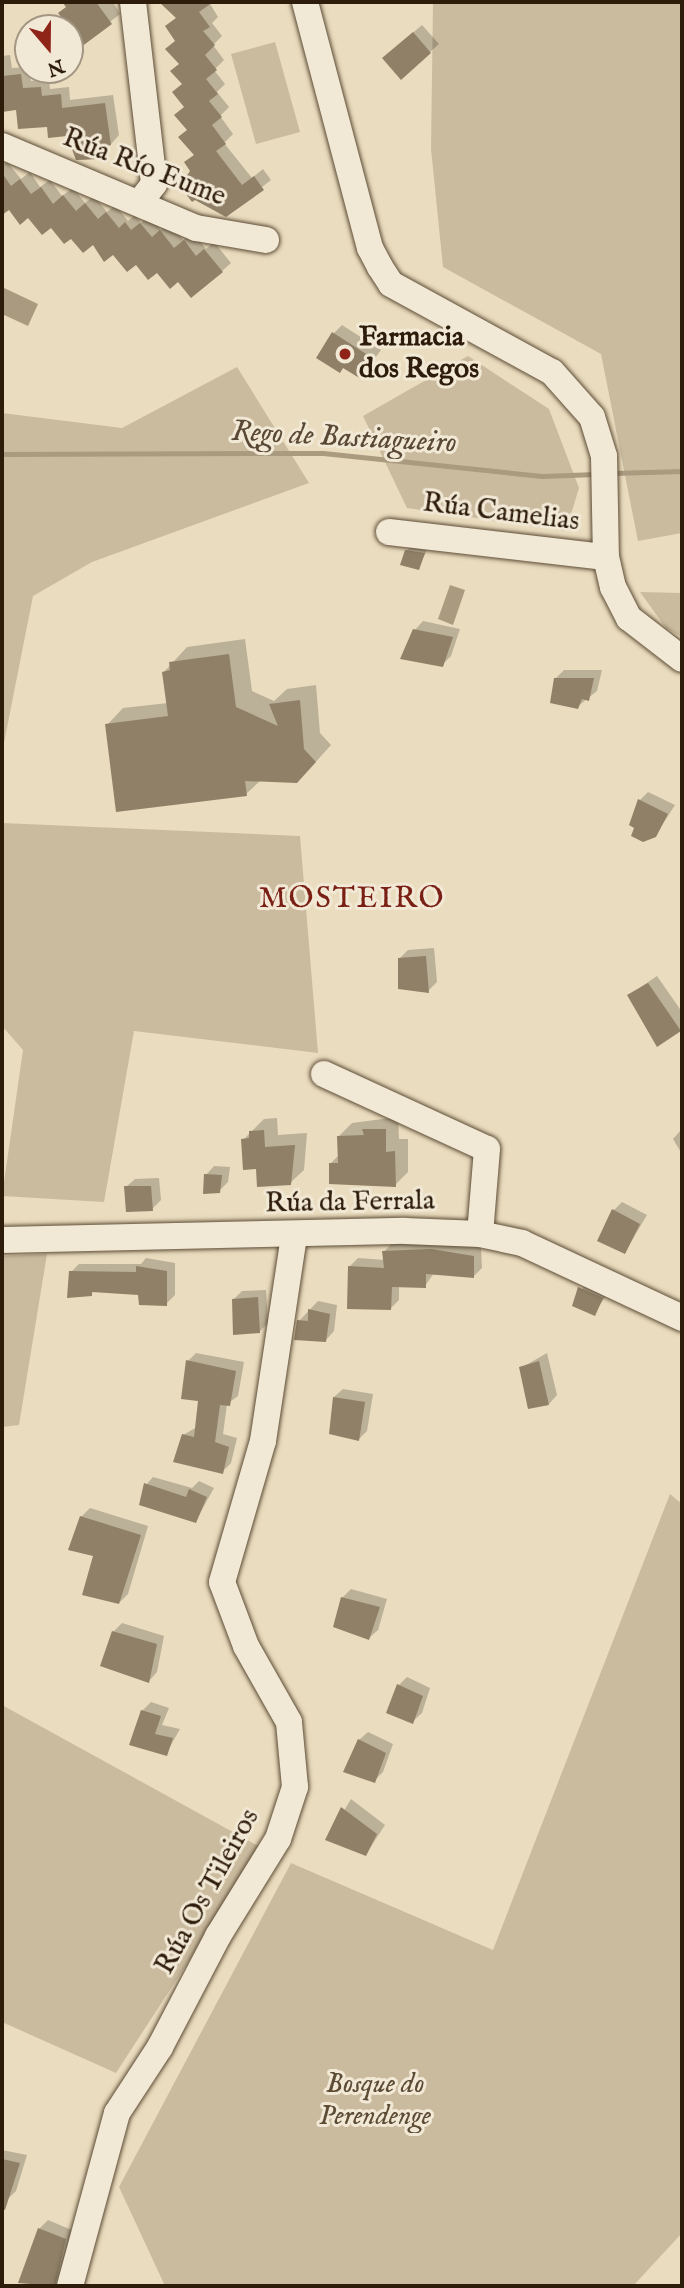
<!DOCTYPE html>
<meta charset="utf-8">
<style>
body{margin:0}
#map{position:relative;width:684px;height:2288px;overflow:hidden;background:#eadcbe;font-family:"IM FELL English",serif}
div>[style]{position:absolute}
.green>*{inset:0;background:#cabb9f}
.water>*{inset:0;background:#aa9b80}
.shadow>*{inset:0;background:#0003}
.stream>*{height:5px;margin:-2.5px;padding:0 2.5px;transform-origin:2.5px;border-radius:2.5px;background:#aa9b80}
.building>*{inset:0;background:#8f8067}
.roads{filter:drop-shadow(0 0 2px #5c4c36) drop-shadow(0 0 2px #5c4c36)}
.minor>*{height:26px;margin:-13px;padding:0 13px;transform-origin:13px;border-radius:13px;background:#f1e8d5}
.dots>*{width:19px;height:19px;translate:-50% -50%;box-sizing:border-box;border:4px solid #f1e8d5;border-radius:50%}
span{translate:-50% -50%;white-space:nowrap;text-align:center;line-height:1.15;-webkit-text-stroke:6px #f1e8d5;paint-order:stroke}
.street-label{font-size:28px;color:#2d1c09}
.poi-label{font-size:28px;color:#2d1c09;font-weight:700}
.left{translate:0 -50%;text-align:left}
.park-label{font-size:28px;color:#5c4c36;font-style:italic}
.water-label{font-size:30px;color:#594833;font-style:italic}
.neighbourhood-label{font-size:30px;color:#7a1f14;letter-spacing:2px}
.frame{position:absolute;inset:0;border:4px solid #2d1c09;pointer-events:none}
.north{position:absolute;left:14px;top:14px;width:70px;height:70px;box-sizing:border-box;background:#f1e8d5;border:2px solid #a39683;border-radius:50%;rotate:160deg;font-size:19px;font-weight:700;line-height:28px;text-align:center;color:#2d1c09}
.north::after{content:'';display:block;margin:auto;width:24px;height:32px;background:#8f2418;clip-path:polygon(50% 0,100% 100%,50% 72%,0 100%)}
</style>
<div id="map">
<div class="green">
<i style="clip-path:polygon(433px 2px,682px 2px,682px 533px,638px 541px,601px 354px,443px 267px,431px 149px)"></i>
<i style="clip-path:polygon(275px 42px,300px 132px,256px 144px,231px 54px)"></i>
<i style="clip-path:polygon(468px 356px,549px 409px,579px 488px,566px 531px,407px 508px,363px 416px)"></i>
<i style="clip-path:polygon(237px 367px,309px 483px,92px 562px,33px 596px,2px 753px,2px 413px,122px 428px)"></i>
<i style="clip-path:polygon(640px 592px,682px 593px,682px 637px,666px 628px)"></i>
<i style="clip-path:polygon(2px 823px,300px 836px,318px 1053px,134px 1031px,104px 1202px,2px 1196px,23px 1050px,2px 1026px)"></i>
<i style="clip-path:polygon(47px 1254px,19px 1425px,2px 1427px,2px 1256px)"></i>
<i style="clip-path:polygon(670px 1494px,682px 1504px,682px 2233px,633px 2286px,165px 2286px,119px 2187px,291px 1863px,493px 1950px)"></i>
<i style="clip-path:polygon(2px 1705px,262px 1848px,116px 2073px,2px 2022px)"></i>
</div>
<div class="water">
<i style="clip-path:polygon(2px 287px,38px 304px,28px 326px,2px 314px)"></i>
<i style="clip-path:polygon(450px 585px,465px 590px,453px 625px,438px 619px)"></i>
</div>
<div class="shadow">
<i style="clip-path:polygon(64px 2px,113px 2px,120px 14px,78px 47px,60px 14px,68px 6px)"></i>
<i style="clip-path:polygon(161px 2px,209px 2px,218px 17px,212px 23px,222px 36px,213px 45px,224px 60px,214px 70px,225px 84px,217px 92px,229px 107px,220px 116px,233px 134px,224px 143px,252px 178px,263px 169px,271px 180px,226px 215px,186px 163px,195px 154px,177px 40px,167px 27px,177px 17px)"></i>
<i style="clip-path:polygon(422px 25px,439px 44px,430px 52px,393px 50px)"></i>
<i style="clip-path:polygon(10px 55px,12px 68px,28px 67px,31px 81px,49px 79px,50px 89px,69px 87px,70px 100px,113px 95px,119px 135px,99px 158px,81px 160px,75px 145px,70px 145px,68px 134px,18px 108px,2px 110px,2px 56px)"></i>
<i style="clip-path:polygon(7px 162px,21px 179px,30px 172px,40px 187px,50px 180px,62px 196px,73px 188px,85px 203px,94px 196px,107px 212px,115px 205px,128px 221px,135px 215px,141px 223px,150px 215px,161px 230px,170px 223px,183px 240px,193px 233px,206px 249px,214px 242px,231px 263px,222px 271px,179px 280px,9px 208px,2px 213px,2px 166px)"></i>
<i style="clip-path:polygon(342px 325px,381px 350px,361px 377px,344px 366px,333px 334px)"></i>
<i style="clip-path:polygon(410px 547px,427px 550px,418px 568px,406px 551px)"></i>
<i style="clip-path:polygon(423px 621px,460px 629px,451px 656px,442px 665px,415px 630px)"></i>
<i style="clip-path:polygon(245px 639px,252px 691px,274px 701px,287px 689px,316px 685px,320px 733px,331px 745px,313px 765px,261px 780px,246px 794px,107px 725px,123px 708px,168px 703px,164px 672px,187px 647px)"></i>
<i style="clip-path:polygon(564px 670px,602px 670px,597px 691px,577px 707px,556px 678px)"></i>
<i style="clip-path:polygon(648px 792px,675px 805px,655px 836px,640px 800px)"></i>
<i style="clip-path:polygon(434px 948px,437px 982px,428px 991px,399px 959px,408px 950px)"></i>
<i style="clip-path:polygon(657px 976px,682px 1012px,680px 1030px,629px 995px)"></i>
<i style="clip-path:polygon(398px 1117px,399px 1139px,408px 1139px,408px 1172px,395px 1185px,331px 1163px,339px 1155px,339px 1136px,352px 1123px)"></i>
<i style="clip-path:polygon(277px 1118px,278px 1135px,307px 1133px,304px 1170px,290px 1183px,258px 1167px,243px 1140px,264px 1119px)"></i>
<i style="clip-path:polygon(681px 1130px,682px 1130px,682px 1154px,673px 1139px)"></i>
<i style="clip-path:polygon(214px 1166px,230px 1167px,228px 1182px,219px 1191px,206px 1175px)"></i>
<i style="clip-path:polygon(159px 1178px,161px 1200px,152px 1209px,126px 1187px,135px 1179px)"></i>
<i style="clip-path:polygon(622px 1202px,647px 1215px,625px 1252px,614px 1210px)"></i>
<i style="clip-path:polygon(441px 1241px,481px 1248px,482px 1268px,473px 1277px,434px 1273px,425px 1286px,399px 1285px,399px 1300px,391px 1308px,350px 1266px,358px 1258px,385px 1260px,384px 1252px,392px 1243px)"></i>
<i style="clip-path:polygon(146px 1258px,175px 1263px,175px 1295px,166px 1304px,140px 1293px,95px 1290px,91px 1294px,71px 1272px,79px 1264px,141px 1264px)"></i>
<i style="clip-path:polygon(588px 1279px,610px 1290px,594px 1314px,574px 1305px)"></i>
<i style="clip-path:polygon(266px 1290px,268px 1323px,259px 1332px,233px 1300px,242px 1291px)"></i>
<i style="clip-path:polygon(318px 1301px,337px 1305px,334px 1331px,326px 1340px,299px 1321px)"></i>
<i style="clip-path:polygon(196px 1353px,244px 1362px,238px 1396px,227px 1404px,223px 1434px,237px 1438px,231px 1463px,222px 1472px,183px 1435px,197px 1427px,200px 1400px,188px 1361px)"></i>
<i style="clip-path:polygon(547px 1353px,557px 1395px,549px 1404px,521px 1368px)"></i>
<i style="clip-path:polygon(343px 1389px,373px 1394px,367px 1431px,359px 1439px,334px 1397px)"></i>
<i style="clip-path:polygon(153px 1477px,192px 1488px,199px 1481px,214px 1488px,195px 1522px,145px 1486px)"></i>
<i style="clip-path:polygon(90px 1508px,148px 1526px,128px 1594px,119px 1603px,81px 1517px)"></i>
<i style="clip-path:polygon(351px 1589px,387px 1599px,378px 1630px,369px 1638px,342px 1598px)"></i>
<i style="clip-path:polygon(122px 1623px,164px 1636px,157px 1672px,149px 1681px,113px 1632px)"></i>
<i style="clip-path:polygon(407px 1677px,430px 1688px,422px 1713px,413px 1721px,399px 1685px)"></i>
<i style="clip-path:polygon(151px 1702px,169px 1708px,162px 1725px,180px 1729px,166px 1754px,131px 1744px,142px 1711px)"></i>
<i style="clip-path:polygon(368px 1732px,393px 1744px,383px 1772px,374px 1781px,359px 1740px)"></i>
<i style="clip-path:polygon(351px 1799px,385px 1825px,366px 1854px,327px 1839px)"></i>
<i style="clip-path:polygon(2px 2150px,27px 2155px,16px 2191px,7px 2200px,2px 2199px)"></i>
<i style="clip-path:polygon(48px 2220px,74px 2231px,60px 2286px,21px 2282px,39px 2229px)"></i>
</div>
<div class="stream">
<i style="left:2px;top:454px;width:321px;rotate:-0.2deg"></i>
<i style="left:323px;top:453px;width:220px;rotate:6deg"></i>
<i style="left:542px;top:476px;width:54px;rotate:-2.1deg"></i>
<i style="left:613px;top:473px;width:69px;rotate:-1.7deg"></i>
</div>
<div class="building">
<i style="clip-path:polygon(62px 2px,96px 2px,112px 24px,77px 50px,70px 39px,70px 28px,58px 13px,66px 7px)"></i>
<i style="clip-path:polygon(159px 2px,213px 2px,199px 12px,210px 27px,203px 31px,215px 45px,205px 55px,217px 70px,206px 79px,218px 94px,209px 101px,222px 117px,212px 125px,226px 144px,216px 151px,242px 185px,254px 176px,264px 190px,226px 217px,195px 200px,192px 202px,180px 186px,190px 171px,184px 162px,194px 155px,178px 137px,187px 130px,174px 115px,184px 107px,172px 92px,182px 84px,170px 71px,179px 64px,165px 49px,175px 41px,165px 26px,176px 18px)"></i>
<i style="clip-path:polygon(413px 32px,431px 53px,401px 80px,382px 58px)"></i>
<i style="clip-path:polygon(21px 74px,23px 88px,41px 87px,42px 96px,61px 94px,62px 108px,105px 103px,111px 145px,98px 147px,100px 159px,76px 160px,67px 136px,48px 138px,47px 127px,18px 129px,16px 110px,2px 112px,2px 76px)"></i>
<i style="clip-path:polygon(2px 173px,11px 186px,20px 179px,31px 194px,41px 187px,53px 204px,63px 195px,76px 211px,85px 203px,98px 219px,106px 212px,119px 228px,125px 222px,131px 230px,140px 223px,152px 237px,160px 230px,174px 248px,184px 240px,196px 256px,204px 249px,223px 272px,191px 298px,178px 282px,170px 289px,157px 273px,148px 280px,136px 265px,127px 272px,113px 255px,104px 262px,93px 245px,83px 253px,71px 239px,64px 244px,51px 228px,42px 235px,28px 218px,20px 225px,9px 210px,2px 215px)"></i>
<i style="clip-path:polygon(332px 332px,374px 359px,361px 379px,343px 368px,340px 373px,316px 358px)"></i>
<i style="clip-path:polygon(405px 550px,425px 553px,419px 570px,400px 565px)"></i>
<i style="clip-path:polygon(413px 629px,453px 637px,443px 667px,400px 659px)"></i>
<i style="clip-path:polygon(229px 654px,236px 707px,278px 726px,269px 704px,300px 700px,304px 749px,316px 762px,297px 783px,245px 781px,247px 796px,116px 812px,105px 724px,168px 716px,162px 672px,170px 670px,169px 662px)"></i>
<i style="clip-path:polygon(554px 678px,594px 678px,589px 701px,582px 699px,578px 709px,550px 703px)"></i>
<i style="clip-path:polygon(638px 799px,668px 814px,656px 837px,643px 842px,631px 836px,634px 828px,629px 825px)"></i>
<i style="clip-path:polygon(426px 956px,429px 993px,398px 989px,398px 958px)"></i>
<i style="clip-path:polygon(648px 983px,681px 1031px,657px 1047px,627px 995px)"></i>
<i style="clip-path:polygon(362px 1129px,386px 1129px,386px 1152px,395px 1151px,396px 1187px,329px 1184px,329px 1163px,338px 1163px,337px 1136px,364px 1135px)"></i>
<i style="clip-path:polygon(264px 1130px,265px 1147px,295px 1145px,291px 1185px,257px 1187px,256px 1169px,243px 1170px,241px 1139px,249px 1138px,249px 1131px)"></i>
<i style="clip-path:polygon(204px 1174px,222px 1175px,220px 1193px,203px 1194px)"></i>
<i style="clip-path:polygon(124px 1186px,151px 1186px,153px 1211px,126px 1212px)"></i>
<i style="clip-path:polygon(612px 1209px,640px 1224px,625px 1254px,597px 1241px)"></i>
<i style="clip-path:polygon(431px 1249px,474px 1256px,474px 1278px,426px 1274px,426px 1288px,392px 1287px,391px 1310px,347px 1309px,348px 1266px,384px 1268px,382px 1251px)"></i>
<i style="clip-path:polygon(136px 1266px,167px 1271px,167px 1306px,139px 1305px,138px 1295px,92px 1292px,92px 1296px,67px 1298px,69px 1271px,136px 1272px)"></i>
<i style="clip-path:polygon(578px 1287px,603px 1298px,595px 1316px,572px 1306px)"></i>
<i style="clip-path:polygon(258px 1297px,260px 1333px,233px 1335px,232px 1299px)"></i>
<i style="clip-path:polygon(308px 1309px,330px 1314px,326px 1342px,294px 1340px,297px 1320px,308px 1321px)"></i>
<i style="clip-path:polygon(186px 1360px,236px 1371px,230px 1406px,220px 1405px,215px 1442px,229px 1447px,223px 1474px,173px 1462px,182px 1434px,194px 1437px,198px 1401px,181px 1399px)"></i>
<i style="clip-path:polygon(539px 1361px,549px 1405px,528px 1409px,519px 1367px)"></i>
<i style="clip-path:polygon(333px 1397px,365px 1402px,359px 1441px,329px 1434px)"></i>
<i style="clip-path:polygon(144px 1483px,186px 1497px,189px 1489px,207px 1497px,196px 1523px,139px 1505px)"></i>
<i style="clip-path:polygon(80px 1516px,141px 1535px,119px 1604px,82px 1595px,93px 1556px,68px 1550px)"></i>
<i style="clip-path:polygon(341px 1597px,380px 1607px,369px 1640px,333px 1627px)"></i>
<i style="clip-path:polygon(112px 1631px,157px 1644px,149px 1683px,100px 1666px)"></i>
<i style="clip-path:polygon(397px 1684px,423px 1696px,413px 1724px,386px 1713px)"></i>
<i style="clip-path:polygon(141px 1710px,161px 1716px,155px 1734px,173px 1738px,167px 1756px,129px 1745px)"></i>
<i style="clip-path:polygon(358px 1739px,386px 1753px,375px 1783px,343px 1772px)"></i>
<i style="clip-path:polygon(341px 1807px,377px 1834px,366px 1856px,325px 1840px)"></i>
<i style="clip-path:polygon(2px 2159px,20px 2163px,5px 2210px,2px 2209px)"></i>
<i style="clip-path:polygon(38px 2228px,66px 2239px,55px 2286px,18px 2283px)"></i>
</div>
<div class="roads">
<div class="minor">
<i style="left:133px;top:2px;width:183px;rotate:83.4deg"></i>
<i style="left:154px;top:184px;width:24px;rotate:128deg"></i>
<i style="left:305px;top:2px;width:254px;rotate:75.2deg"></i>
<i style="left:370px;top:248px;width:21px;rotate:62deg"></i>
<i style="left:380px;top:267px;width:20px;rotate:57deg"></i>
<i style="left:391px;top:284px;width:183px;rotate:28.7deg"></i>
<i style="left:552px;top:372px;width:60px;rotate:48.4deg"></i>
<i style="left:592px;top:417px;width:41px;rotate:72.9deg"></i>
<i style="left:604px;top:456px;width:101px;rotate:88.9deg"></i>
<i style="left:606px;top:557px;width:31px;rotate:77deg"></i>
<i style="left:613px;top:587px;width:35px;rotate:63deg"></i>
<i style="left:629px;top:618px;width:67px;rotate:37.7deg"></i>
<i style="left:2px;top:146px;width:211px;rotate:22.9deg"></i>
<i style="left:196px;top:228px;width:71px;rotate:9.7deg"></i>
<i style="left:389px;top:532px;width:218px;rotate:6.6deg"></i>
<i style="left:324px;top:1074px;width:179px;rotate:24.7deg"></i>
<i style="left:487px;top:1149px;width:85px;rotate:94.7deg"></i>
<i style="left:2px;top:1240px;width:403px;rotate:-1.3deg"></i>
<i style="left:405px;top:1231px;width:75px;rotate:2.3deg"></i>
<i style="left:480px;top:1234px;width:43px;rotate:12.1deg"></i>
<i style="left:522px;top:1243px;width:177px;rotate:25.1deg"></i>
<i style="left:70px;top:2286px;width:179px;rotate:-74.8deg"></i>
<i style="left:117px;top:2113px;width:79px;rotate:-56.9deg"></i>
<i style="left:160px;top:2047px;width:125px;rotate:-62.4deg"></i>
<i style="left:218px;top:1936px;width:114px;rotate:-58.3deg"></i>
<i style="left:278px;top:1839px;width:55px;rotate:-71.9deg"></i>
<i style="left:295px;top:1787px;width:65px;rotate:-95.3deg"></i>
<i style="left:289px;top:1722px;width:87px;rotate:-119.5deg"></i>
<i style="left:246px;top:1646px;width:68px;rotate:-110.6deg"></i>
<i style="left:222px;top:1582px;width:147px;rotate:-73.8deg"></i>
<i style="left:263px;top:1441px;width:208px;rotate:-81.4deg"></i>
</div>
</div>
<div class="dots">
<i style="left:345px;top:354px;background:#8f2418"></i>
</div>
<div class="street-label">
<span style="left:144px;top:168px;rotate:21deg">Rúa Río Eume</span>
<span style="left:501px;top:513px;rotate:7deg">Rúa Camelias</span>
<span style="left:350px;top:1203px;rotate:-1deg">Rúa da Ferrala</span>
<span style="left:208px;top:1892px;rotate:-61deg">Rúa Os Tileiros</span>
</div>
<div class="poi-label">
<span class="left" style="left:359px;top:354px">Farmacia<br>dos Regos</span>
</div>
<div class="park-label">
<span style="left:375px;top:2101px">Bosque do<br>Perendenge</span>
</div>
<div class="water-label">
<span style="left:344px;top:438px;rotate:3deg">Rego de Bastiagueiro</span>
</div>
<div class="neighbourhood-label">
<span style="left:352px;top:899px">MOSTEIRO</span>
</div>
<div class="frame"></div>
<div class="north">N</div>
</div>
